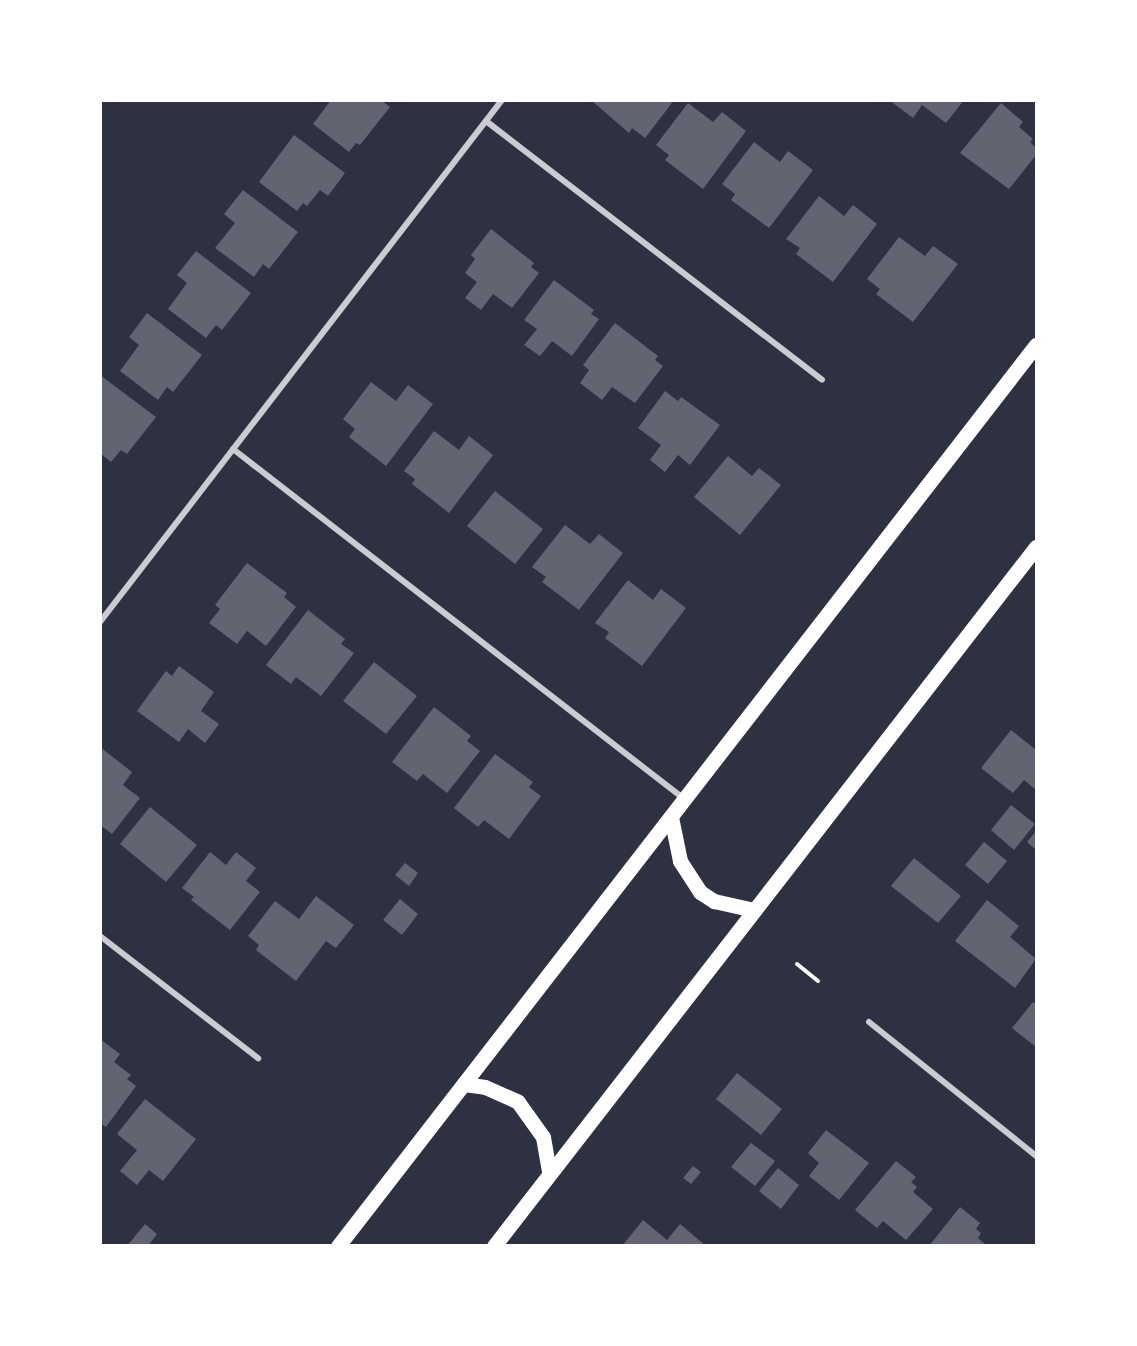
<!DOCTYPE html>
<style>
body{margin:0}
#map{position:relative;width:1137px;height:1346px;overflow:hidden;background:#2d3142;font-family:"Titillium Web",sans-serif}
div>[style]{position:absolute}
.building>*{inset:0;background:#626471}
.path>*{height:4px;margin:-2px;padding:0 2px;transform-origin:2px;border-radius:2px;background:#fff}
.minor>*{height:6px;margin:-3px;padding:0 3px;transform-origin:3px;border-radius:3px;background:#caccd0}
.primary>*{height:15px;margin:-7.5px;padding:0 7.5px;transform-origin:7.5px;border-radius:7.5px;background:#fff}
span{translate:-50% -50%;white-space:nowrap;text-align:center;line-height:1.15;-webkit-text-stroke:4.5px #fff;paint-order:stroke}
.frame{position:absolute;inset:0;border:102px solid #fff;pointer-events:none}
</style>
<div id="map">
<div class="building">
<i style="clip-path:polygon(331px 100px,381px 100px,390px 107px,360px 145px,356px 143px,349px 152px,313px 124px)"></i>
<i style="clip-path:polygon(591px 100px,669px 100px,672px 103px,645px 138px,632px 128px,629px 133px)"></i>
<i style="clip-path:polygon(889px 100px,964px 100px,946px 123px,922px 105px,913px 118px)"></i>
<i style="clip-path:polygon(688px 103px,713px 122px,722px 112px,746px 131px,703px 189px,665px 160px,669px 155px,656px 145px)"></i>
<i style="clip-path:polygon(1001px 103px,1023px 122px,1019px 127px,1033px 139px,1030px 142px,1036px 148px,1036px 155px,1009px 189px,960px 153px)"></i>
<i style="clip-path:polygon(294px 135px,345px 173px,328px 196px,320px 190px,307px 206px,303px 203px,297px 211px,259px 182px)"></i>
<i style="clip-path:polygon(754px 142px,780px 162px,788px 151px,813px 170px,769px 228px,731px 200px,735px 194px,722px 184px)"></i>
<i style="clip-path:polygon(243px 190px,298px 232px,269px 269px,263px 264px,254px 277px,215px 248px,235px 223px,224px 214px)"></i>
<i style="clip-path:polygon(819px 196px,844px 216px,853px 205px,877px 224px,833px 282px,796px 254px,800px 248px,786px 239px)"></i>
<i style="clip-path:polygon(491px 229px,534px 263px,531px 267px,539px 273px,512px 308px,493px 294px,481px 310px,465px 298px,477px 282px,465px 273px,475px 259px,471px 255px)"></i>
<i style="clip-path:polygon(899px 237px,925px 256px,933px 246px,958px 264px,913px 322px,876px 294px,880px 289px,867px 279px)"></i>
<i style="clip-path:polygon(196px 251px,251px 293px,222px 330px,216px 325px,206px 338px,168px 309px,187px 283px,177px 275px)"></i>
<i style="clip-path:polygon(554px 280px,594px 310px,591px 314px,599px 319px,572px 356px,552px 341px,540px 356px,524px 345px,537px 329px,524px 320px)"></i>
<i style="clip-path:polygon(147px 313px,202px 355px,173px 392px,167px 387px,158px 400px,120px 371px,139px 345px,129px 337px)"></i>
<i style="clip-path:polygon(615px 323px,658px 356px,655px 360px,663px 366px,635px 403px,612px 387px,602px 400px,580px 383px,589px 370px,583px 365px)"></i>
<i style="clip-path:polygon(100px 375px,156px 417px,127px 454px,121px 450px,111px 462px,100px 453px)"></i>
<i style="clip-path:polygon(371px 382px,396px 401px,408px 385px,433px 404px,386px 466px,349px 437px,355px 429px,343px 419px)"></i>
<i style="clip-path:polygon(665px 391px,678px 401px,681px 397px,720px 425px,690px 465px,678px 455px,665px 472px,650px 460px,661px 445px,638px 428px)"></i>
<i style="clip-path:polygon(434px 431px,459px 450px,469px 436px,493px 455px,449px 513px,412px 484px,415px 479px,404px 471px)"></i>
<i style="clip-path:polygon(728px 456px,752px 476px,759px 468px,781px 485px,740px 535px,694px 497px)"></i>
<i style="clip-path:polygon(495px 491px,543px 529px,515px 564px,467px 526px)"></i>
<i style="clip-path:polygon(565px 525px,590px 544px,599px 534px,623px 553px,579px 610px,542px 582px,546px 577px,532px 567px)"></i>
<i style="clip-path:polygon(247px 563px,287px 593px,284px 597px,296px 607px,266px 646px,247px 631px,237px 644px,209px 623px,220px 609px,215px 605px)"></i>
<i style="clip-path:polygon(628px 580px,653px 600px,661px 589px,686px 608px,642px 666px,605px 638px,609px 632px,595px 623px)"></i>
<i style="clip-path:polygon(308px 610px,345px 639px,341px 644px,354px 653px,321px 696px,296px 677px,291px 684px,266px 665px)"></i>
<i style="clip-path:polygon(374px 662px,417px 696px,386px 734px,343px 701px)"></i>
<i style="clip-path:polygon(179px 666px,214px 692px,201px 711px,219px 724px,205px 743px,188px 729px,179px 742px,137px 711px,166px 671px,172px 676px)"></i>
<i style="clip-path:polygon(434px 707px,471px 736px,467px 741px,480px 751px,447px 793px,423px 774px,417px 781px,392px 762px)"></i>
<i style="clip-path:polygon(1011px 730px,1036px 750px,1036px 790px,1024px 780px,1013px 793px,981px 768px)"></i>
<i style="clip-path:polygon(100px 747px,132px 772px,123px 785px,140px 798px,112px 834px,103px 827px,100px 830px)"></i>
<i style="clip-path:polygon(495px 754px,533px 782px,529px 787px,541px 796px,509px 839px,484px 820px,478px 827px,454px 808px)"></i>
<i style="clip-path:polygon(1011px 805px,1035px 824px,1014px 850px,991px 830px)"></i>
<i style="clip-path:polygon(150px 807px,197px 845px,166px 882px,120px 844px)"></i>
<i style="clip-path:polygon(1036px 831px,1036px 850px,1027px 842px)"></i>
<i style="clip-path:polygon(984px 842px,1007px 861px,988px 884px,965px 865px)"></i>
<i style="clip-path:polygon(210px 852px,226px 865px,236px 852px,256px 868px,246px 881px,260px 892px,230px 930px,191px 900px,194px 897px,182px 888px)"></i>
<i style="clip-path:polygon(914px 858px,961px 896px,938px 923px,891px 886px)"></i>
<i style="clip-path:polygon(405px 863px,418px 873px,409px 886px,395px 875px)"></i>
<i style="clip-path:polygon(316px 896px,354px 925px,336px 948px,326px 941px,296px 981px,256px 950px,259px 945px,248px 936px,275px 901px,299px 919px)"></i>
<i style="clip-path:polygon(400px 899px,418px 914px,402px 935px,383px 920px)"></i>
<i style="clip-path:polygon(987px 900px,1019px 926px,1010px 937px,1036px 959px,1015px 988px,955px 941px)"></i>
<i style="clip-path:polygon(1033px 1002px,1036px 1004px,1036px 1047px,1012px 1028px)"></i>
<i style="clip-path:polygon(100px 1039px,120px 1054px,114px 1062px,131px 1075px,127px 1079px,136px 1086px,106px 1127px,100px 1123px)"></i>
<i style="clip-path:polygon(737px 1073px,782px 1109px,761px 1135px,716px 1099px)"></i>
<i style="clip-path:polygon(145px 1099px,196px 1139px,163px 1181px,149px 1170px,137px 1185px,120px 1171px,137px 1150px,117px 1134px)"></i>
<i style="clip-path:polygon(826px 1130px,869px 1163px,839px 1200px,809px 1176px,819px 1163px,808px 1153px)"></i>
<i style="clip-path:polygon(751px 1143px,775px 1161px,755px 1186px,731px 1167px)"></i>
<i style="clip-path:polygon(896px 1161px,916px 1177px,911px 1182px,917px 1187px,913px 1192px,933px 1209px,906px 1240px,883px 1221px,877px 1228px,855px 1210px)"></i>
<i style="clip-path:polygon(693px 1166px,701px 1172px,691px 1184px,683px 1178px)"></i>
<i style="clip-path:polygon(778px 1168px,799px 1185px,781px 1209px,759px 1191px)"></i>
<i style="clip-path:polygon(960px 1207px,980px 1223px,976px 1229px,981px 1233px,978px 1238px,987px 1246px,929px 1246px)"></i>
<i style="clip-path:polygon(643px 1220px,667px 1240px,680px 1224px,706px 1246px,622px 1246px)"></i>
<i style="clip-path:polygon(145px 1224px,157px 1234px,148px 1246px,127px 1246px)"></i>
</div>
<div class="path">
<i style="left:797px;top:964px;width:27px;rotate:39deg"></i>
</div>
<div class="minor">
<i style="left:486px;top:121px;width:424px;rotate:37.6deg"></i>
<i style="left:233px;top:449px;width:569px;rotate:37.8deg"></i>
<i style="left:100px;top:622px;width:659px;rotate:-52.4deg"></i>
<i style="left:100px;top:936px;width:200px;rotate:37.7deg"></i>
<i style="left:869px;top:1022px;width:214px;rotate:38.7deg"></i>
</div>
<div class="primary">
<i style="left:671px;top:817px;width:45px;rotate:78.4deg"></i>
<i style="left:680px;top:861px;width:37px;rotate:57deg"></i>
<i style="left:700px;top:892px;width:17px;rotate:33deg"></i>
<i style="left:714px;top:901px;width:41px;rotate:12.7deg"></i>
<i style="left:464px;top:1084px;width:21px;rotate:8deg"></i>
<i style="left:485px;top:1087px;width:36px;rotate:24deg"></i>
<i style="left:518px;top:1102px;width:43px;rotate:54.5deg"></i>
<i style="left:543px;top:1137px;width:36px;rotate:80deg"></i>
<i style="left:338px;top:1246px;width:1140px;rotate:-52.24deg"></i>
<i style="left:494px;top:1246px;width:885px;rotate:-52.21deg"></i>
</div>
<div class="frame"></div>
</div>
